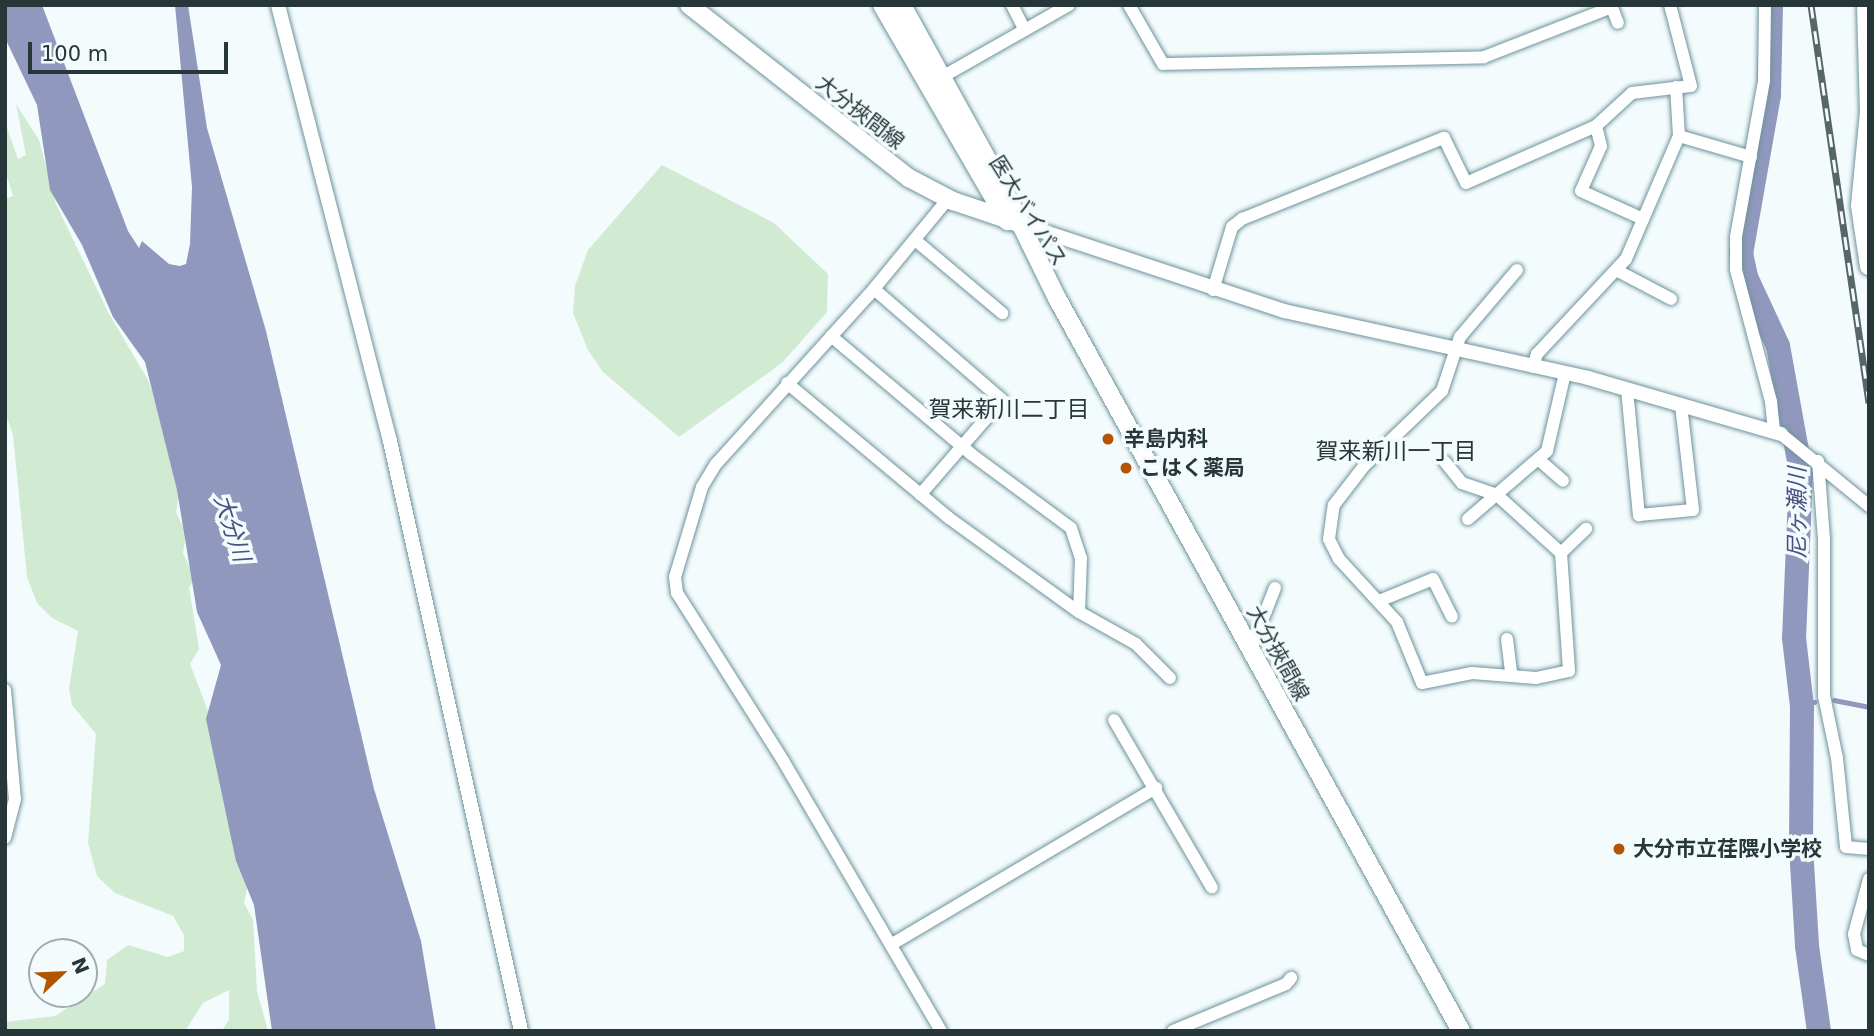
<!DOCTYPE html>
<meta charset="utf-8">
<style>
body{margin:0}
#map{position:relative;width:1874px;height:1036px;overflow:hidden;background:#f3fbfd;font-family:"DejaVu Sans","Noto Sans JP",sans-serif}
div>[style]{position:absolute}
.green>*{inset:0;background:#d1ebd3}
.water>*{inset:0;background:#9098bd}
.stream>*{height:4.5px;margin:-2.25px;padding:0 2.25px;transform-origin:2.25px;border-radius:2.25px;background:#9098bd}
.river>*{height:24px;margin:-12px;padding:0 12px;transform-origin:12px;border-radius:12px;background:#9098bd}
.roads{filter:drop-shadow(0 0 2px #6d939b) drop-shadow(0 0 2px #6d939b)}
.minor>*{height:12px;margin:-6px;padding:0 6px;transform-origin:6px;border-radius:6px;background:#fff}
.tertiary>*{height:14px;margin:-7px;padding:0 7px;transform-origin:7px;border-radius:7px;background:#fff}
.secondary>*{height:18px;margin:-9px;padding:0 9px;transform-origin:9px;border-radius:9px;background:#fff}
.rail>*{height:7px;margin-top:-3.5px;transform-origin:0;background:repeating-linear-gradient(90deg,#f3fbfd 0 13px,#576668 0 26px);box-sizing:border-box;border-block:2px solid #576668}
.dots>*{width:19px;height:19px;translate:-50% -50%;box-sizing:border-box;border:4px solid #f3fbfd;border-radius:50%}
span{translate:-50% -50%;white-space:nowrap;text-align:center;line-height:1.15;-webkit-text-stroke:7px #f3fbfd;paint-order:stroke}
.street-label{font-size:21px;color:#263639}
.poi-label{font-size:21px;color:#263639;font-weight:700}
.left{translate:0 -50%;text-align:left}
.neighbourhood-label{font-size:23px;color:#263639}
.water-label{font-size:23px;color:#475184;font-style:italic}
.frame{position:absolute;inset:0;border:7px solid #263639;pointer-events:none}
.north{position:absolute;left:28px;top:938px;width:70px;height:70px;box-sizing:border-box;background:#f3fbfd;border:2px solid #a1acaf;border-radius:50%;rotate:67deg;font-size:19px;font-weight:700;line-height:28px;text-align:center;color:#263639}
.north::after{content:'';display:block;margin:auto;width:24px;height:32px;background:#b25400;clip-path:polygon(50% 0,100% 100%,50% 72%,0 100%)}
.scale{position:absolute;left:28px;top:42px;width:200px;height:32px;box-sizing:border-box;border:4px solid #263639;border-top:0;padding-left:9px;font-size:21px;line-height:24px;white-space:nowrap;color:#263639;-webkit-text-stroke:5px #f3fbfd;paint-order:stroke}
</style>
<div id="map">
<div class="green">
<i style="clip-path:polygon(16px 104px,39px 140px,56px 204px,108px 312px,148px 380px,160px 412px,180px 491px,176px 512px,186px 533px,183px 553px,195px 579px,189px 587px,199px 649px,190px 664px,221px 745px,248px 884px,244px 903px,253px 920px,257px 991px,268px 1031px,222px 1031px,229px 1019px,229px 990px,203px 1003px,185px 1031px,5px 1031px,5px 1022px,55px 1016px,105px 984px,107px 960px,128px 945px,168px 957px,184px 951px,184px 935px,173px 916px,115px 893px,97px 876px,88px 843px,96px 734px,72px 705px,69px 689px,78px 631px,52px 618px,37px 603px,27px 577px,13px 435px,5px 412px,5px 199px,13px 196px,5px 170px,5px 122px,18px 159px,26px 155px)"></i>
<i style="clip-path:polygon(662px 165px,774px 223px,828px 274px,827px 312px,782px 363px,679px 437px,603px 372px,588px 350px,573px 313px,575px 286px,588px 250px)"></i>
</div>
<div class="water">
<i style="clip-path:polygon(5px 5px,42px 5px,128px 231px,139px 248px,142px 241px,169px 264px,180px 266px,186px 264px,190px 244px,192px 187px,175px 5px,188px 5px,207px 128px,266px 331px,374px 789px,421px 941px,436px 1031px,272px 1031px,254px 905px,236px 861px,206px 719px,221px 665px,197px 612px,177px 490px,145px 362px,113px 317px,82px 245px,50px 190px,37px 105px,5px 38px)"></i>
</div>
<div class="stream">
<i style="left:1834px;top:700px;width:36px;rotate:11deg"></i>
<i style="left:1802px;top:706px;width:13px;rotate:-18deg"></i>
</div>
<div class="river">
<i style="left:1771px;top:5px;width:90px;rotate:91.3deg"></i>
<i style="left:1769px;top:95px;width:160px;rotate:100deg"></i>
<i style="left:1741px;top:253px;width:25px;rotate:78deg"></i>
<i style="left:1746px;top:277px;width:76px;rotate:65.1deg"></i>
<i style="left:1778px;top:346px;width:128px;rotate:79.7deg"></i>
<i style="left:1801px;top:472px;width:166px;rotate:92.4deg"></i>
<i style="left:1794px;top:638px;width:68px;rotate:83.3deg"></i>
<i style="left:1802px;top:706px;width:141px;rotate:90.4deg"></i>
<i style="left:1801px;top:847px;width:99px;rotate:86.5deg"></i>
<i style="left:1807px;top:946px;width:86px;rotate:82deg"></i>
</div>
<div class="roads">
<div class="minor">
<i style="left:1012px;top:5px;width:28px;rotate:63deg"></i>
<i style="left:1129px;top:5px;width:68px;rotate:60deg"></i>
<i style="left:1163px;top:64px;width:321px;rotate:-1.2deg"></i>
<i style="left:1484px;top:57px;width:137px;rotate:-21.3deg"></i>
<i style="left:1611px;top:5px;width:19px;rotate:69deg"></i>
<i style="left:1765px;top:5px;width:76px;rotate:90.8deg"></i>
<i style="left:1764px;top:81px;width:158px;rotate:100.2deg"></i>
<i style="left:1736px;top:237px;width:33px;rotate:90deg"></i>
<i style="left:1736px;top:270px;width:137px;rotate:75.1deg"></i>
<i style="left:1771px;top:402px;width:29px;rotate:84deg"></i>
<i style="left:935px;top:81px;width:154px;rotate:-29.6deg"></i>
<i style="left:1596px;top:126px;width:21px;rotate:76deg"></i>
<i style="left:1601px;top:146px;width:49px;rotate:114deg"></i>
<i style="left:1581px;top:191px;width:68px;rotate:24.3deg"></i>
<i style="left:1679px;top:136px;width:75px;rotate:16.3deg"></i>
<i style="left:915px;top:240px;width:114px;rotate:40deg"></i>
<i style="left:1618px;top:271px;width:60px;rotate:27.8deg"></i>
<i style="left:874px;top:289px;width:169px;rotate:40.9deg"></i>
<i style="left:1002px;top:400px;width:125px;rotate:130.8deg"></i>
<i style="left:1213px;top:290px;width:66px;rotate:-73.2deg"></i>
<i style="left:1232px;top:227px;width:13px;rotate:-39deg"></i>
<i style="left:1242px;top:219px;width:218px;rotate:-21.9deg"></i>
<i style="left:1444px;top:138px;width:50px;rotate:63.9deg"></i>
<i style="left:1466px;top:183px;width:142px;rotate:-23.7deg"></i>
<i style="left:1596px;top:126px;width:49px;rotate:-42.5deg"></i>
<i style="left:1632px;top:93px;width:59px;rotate:-6.8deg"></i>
<i style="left:1691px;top:86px;width:84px;rotate:-104.5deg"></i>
<i style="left:831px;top:336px;width:183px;rotate:40.1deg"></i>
<i style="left:971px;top:454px;width:124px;rotate:36.5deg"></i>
<i style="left:1071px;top:528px;width:32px;rotate:72deg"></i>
<i style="left:1081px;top:558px;width:54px;rotate:92.1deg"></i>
<i style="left:1533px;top:367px;width:14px;rotate:-73deg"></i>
<i style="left:1537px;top:354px;width:130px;rotate:-46.9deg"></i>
<i style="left:1626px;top:259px;width:134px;rotate:-66.7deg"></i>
<i style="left:1679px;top:136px;width:49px;rotate:-93.5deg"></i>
<i style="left:787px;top:383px;width:211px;rotate:39.8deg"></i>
<i style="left:949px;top:518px;width:160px;rotate:35.9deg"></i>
<i style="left:1079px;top:612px;width:65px;rotate:29.3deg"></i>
<i style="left:1136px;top:644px;width:48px;rotate:45deg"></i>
<i style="left:1627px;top:389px;width:127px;rotate:84.6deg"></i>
<i style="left:1639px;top:515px;width:54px;rotate:-5.3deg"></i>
<i style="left:1693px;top:510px;width:107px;rotate:-96.5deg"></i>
<i style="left:1781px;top:434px;width:114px;rotate:39.3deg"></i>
<i style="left:1538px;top:459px;width:33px;rotate:41deg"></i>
<i style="left:1818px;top:461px;width:78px;rotate:85.6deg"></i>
<i style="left:1824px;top:539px;width:157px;rotate:90deg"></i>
<i style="left:1824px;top:696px;width:63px;rotate:78.2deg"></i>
<i style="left:1837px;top:758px;width:89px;rotate:84.2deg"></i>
<i style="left:1846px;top:847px;width:23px;rotate:5deg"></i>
<i style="left:1445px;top:462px;width:27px;rotate:51deg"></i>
<i style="left:1462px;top:483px;width:37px;rotate:19deg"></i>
<i style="left:1497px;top:495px;width:86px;rotate:42.2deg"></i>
<i style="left:1561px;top:553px;width:118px;rotate:86.1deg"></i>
<i style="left:1569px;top:671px;width:34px;rotate:168deg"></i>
<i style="left:1536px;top:678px;width:64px;rotate:-175.5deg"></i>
<i style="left:1472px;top:673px;width:51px;rotate:168.7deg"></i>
<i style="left:1422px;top:683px;width:66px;rotate:-112.3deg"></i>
<i style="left:1397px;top:622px;width:86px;rotate:-132.6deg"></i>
<i style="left:1339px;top:559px;width:22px;rotate:-117deg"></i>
<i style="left:1329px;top:539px;width:34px;rotate:-82deg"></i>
<i style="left:1334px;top:505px;width:49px;rotate:-52.4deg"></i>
<i style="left:1364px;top:466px;width:108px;rotate:-43.9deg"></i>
<i style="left:1442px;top:391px;width:57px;rotate:-71.6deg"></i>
<i style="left:1460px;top:337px;width:88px;rotate:-49.6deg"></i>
<i style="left:1468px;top:519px;width:104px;rotate:-40.7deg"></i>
<i style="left:1547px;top:451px;width:80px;rotate:-77deg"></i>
<i style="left:1561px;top:553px;width:35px;rotate:-44deg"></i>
<i style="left:1379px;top:601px;width:58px;rotate:-22.2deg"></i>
<i style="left:1433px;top:579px;width:42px;rotate:63.4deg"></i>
<i style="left:1507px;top:639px;width:35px;rotate:83deg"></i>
<i style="left:1250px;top:651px;width:68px;rotate:-68.4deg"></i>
<i style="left:5px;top:690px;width:109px;rotate:84.8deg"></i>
<i style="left:15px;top:799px;width:40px;rotate:104.4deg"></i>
<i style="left:1114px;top:720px;width:194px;rotate:59.7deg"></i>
<i style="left:1869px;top:879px;width:57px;rotate:105.3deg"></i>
<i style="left:1854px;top:934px;width:16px;rotate:79deg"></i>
<i style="left:1857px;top:950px;width:13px;rotate:23deg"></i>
<i style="left:892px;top:944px;width:307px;rotate:-30.6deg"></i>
<i style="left:941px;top:1031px;width:311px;rotate:-120.3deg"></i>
<i style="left:784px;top:762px;width:200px;rotate:-122.3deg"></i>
<i style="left:677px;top:593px;width:16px;rotate:-97deg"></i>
<i style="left:675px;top:577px;width:94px;rotate:-73.3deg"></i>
<i style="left:702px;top:487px;width:27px;rotate:-59deg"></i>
<i style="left:716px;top:464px;width:227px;rotate:-47.9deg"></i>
<i style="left:868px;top:296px;width:126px;rotate:-50.5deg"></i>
<i style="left:1173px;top:1031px;width:122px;rotate:-22.6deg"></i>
<i style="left:1286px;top:984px;width:8px;rotate:-50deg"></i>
</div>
<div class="tertiary">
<i style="left:278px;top:5px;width:450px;rotate:75.6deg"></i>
<i style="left:390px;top:441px;width:604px;rotate:77.48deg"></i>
<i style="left:1021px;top:224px;width:277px;rotate:18.3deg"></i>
<i style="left:1284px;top:311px;width:311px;rotate:12.4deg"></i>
<i style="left:1588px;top:378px;width:201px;rotate:16.2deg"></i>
</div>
<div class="secondary">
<i style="left:689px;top:5px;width:280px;rotate:38.2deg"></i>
<i style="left:909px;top:178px;width:50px;rotate:27.6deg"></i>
<i style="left:953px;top:201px;width:72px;rotate:18.7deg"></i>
<i style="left:882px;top:5px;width:250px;rotate:59.9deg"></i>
<i style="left:902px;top:5px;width:211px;rotate:61.1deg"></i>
<i style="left:1004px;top:190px;width:120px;rotate:63.9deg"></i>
<i style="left:1057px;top:298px;width:837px;rotate:61.14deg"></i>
<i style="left:1866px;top:5px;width:106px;rotate:88.4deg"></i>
<i style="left:1869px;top:112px;width:94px;rotate:95.5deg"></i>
<i style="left:1860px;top:206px;width:61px;rotate:81.5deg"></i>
</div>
</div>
<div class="rail">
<i style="left:1811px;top:5px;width:402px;rotate:81.7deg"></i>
</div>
<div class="dots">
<i style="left:1108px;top:439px;background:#b25400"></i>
<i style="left:1126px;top:468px;background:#b25400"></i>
<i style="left:1619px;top:849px;background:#b25400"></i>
</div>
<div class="street-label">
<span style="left:860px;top:112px;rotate:38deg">大分挾間線</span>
<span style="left:1028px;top:211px;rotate:58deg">医大バイパス</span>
<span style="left:1278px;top:653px;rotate:61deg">大分挾間線</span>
</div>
<div class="poi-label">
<span class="left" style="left:1124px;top:439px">辛島内科</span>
<span class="left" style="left:1140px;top:468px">こはく薬局</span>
<span class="left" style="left:1633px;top:849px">大分市立荏隈小学校</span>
</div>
<div class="neighbourhood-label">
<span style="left:1009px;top:409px">賀来新川二丁目</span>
<span style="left:1396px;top:451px">賀来新川一丁目</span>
</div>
<div class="water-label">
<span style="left:1797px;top:513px;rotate:-90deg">尼ヶ瀬川</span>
<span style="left:232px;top:528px;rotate:72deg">大分川</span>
</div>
<div class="frame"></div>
<div class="north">N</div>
<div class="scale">100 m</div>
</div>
